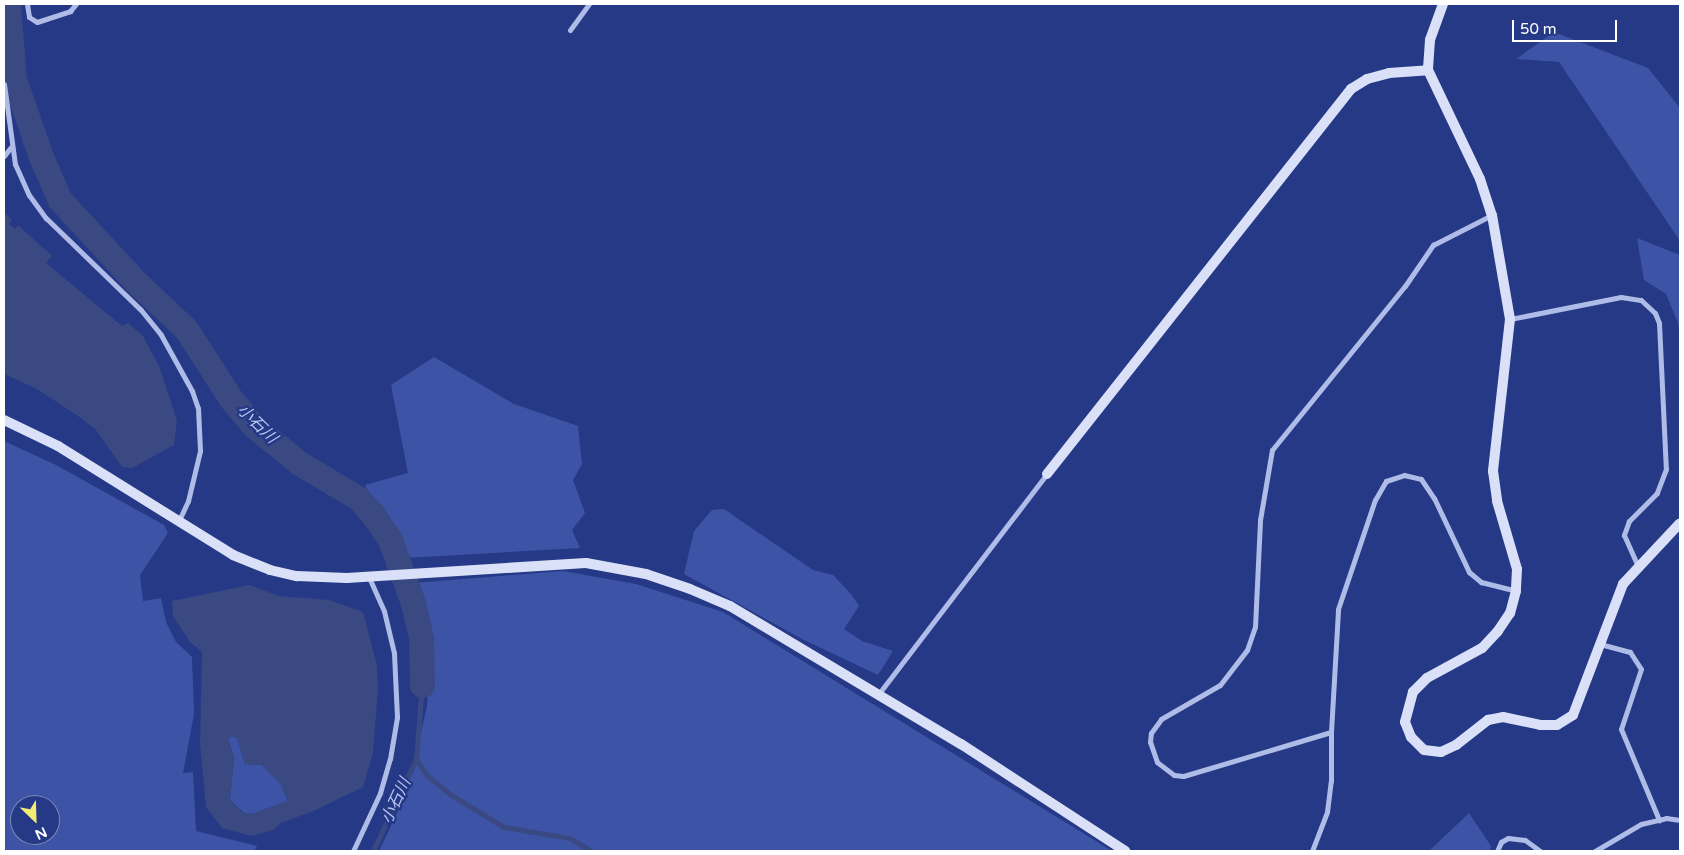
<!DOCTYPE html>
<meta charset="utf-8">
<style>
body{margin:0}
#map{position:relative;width:1684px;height:855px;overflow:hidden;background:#253986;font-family:"Varela Round","Noto Sans JP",sans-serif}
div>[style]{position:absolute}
.green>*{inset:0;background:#3d53a5}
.water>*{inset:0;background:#3a4982}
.stream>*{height:4.5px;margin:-2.25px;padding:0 2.25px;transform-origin:2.25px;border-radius:2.25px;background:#3a4982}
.river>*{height:25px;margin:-12.5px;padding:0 12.5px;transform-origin:12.5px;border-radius:12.5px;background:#3a4982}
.street>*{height:5px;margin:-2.5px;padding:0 2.5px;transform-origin:2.5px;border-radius:2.5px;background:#b0bce8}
.secondary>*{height:10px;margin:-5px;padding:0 5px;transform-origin:5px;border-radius:5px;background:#dae0f7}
span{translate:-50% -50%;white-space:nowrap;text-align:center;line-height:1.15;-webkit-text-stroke:4.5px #253986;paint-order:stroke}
.water-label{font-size:16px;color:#bcc7f0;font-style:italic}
.frame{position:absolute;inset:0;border:5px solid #fff;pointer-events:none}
.north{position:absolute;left:10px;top:795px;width:50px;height:50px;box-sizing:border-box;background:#253986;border:1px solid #7c88b6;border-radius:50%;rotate:156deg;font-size:14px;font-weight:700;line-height:20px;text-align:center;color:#fff}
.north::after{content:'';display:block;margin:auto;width:18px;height:22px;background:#f2eb74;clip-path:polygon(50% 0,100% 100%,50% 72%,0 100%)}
.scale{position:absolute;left:1512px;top:20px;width:105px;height:22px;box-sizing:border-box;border:2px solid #fff;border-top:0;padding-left:6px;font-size:15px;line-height:18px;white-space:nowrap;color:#fff;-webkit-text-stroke:4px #253986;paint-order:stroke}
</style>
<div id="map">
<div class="green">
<i style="clip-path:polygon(1554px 32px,1648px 68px,1680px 108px,1680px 241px,1559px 62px,1516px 59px)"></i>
<i style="clip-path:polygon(1637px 238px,1680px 255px,1680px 342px,1678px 323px,1666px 294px,1644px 280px)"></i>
<i style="clip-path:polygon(434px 357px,514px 404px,578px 426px,582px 464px,573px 480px,585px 513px,572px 530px,580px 548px,405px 558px,373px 505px,365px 485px,408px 473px,391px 385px)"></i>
<i style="clip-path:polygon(evenodd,4px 441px,56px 465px,164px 525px,168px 533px,140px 575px,143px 601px,161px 598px,166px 622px,176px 642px,192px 657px,194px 714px,183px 773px,193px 772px,196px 831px,257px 846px,255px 850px,4px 851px,4px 441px,20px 805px,50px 805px,50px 835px,20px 835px,20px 805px)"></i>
<i style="clip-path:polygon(724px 509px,813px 570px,833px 575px,851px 594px,859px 606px,844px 629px,862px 641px,893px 651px,878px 675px,802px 639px,684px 574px,694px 531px,712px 510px)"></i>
<i style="clip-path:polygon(563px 571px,636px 584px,723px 612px,1112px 851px,379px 851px,407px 792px,427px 706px,429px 666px,423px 620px,413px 583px)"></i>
<i style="clip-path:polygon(232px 736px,237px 738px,245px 764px,262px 765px,280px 783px,288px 801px,252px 814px,244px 813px,230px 800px,234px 758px,228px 738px)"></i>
<i style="clip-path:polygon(1469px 813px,1491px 846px,1490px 851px,1429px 851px)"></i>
</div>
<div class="water">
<i style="clip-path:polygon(4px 212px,12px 220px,9px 224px,15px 229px,18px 225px,52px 256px,46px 263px,122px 326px,128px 323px,143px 336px,159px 366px,177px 420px,174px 445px,132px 468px,122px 467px,96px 430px,78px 416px,37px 389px,4px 374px)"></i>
<i style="clip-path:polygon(evenodd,249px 585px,279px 596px,329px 600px,363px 612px,377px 666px,378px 689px,373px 753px,363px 787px,316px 810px,281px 823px,273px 830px,251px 836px,222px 828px,206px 807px,200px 745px,202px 652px,190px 642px,173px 616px,172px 601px,249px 585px,232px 736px,237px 738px,245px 764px,262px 765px,280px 783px,288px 801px,252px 814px,243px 813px,230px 800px,234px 758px,228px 739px,232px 736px)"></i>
</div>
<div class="stream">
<i style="left:416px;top:759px;width:21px;rotate:55deg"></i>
<i style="left:428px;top:776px;width:28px;rotate:39deg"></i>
<i style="left:450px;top:794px;width:63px;rotate:31.4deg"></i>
<i style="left:504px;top:827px;width:67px;rotate:9.5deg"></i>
<i style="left:570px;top:838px;width:26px;rotate:31deg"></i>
<i style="left:373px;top:851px;width:102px;rotate:-64.9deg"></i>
<i style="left:416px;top:759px;width:74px;rotate:-85.4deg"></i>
</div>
<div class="river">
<i style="left:8px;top:4px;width:75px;rotate:85.4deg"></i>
<i style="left:14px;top:79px;width:83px;rotate:70.9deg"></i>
<i style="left:41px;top:157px;width:47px;rotate:66.2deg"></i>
<i style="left:60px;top:200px;width:110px;rotate:47.2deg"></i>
<i style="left:135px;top:281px;width:70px;rotate:43.3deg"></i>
<i style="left:186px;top:329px;width:83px;rotate:57.3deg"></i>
<i style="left:231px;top:399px;width:35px;rotate:50deg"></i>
<i style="left:254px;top:426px;width:58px;rotate:39.4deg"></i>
<i style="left:299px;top:463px;width:69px;rotate:30.7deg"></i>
<i style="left:358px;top:498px;width:24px;rotate:48deg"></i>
<i style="left:374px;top:516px;width:29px;rotate:56deg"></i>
<i style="left:390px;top:540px;width:67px;rotate:69.9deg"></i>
<i style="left:413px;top:603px;width:37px;rotate:77deg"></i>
<i style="left:421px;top:639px;width:46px;rotate:88.8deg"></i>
</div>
<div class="street">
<i style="left:27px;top:4px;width:13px;rotate:81deg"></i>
<i style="left:29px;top:17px;width:9px;rotate:32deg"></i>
<i style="left:37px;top:22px;width:35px;rotate:-18deg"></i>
<i style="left:70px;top:11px;width:9px;rotate:-49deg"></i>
<i style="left:570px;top:30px;width:32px;rotate:-54deg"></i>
<i style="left:4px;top:84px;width:81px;rotate:82.2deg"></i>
<i style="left:15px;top:164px;width:34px;rotate:66deg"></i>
<i style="left:29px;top:195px;width:29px;rotate:54deg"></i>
<i style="left:46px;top:218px;width:132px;rotate:44.1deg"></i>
<i style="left:141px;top:310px;width:32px;rotate:51deg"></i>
<i style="left:161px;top:335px;width:64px;rotate:61deg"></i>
<i style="left:192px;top:391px;width:18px;rotate:71deg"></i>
<i style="left:198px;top:408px;width:43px;rotate:87.3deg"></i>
<i style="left:200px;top:451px;width:51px;rotate:103.5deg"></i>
<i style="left:188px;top:501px;width:21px;rotate:115deg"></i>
<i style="left:4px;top:156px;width:11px;rotate:-52deg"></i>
<i style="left:1510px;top:319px;width:113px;rotate:-11.2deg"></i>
<i style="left:1621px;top:297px;width:20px;rotate:9deg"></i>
<i style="left:1641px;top:300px;width:19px;rotate:43deg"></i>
<i style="left:1655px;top:313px;width:11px;rotate:68deg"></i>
<i style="left:1659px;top:323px;width:146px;rotate:87.3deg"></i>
<i style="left:1666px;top:469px;width:26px;rotate:111deg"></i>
<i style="left:1657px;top:493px;width:40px;rotate:135deg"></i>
<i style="left:1629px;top:521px;width:15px;rotate:110deg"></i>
<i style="left:1624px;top:535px;width:35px;rotate:66deg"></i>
<i style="left:1600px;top:644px;width:31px;rotate:15deg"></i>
<i style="left:1630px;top:652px;width:20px;rotate:57deg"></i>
<i style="left:1641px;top:669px;width:63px;rotate:108.4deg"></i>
<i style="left:1621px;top:729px;width:99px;rotate:67.3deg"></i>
<i style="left:877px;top:696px;width:280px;rotate:-52.6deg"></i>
<i style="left:1331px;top:732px;width:154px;rotate:163.4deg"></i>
<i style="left:1183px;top:776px;width:9px;rotate:-174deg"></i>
<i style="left:1174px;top:775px;width:21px;rotate:-143deg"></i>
<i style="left:1157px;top:762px;width:21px;rotate:-109deg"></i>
<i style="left:1150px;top:742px;width:9px;rotate:-84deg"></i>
<i style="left:1151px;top:733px;width:17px;rotate:-54deg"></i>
<i style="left:1161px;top:719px;width:68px;rotate:-30deg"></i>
<i style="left:1220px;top:685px;width:44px;rotate:-52.4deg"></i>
<i style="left:1247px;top:650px;width:24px;rotate:-71deg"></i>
<i style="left:1255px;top:627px;width:107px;rotate:-87.3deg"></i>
<i style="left:1260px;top:520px;width:71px;rotate:-80.3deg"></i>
<i style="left:1272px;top:450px;width:211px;rotate:-51deg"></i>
<i style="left:1405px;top:286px;width:50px;rotate:-55.7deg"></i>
<i style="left:1433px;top:245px;width:66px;rotate:-27deg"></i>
<i style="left:353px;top:851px;width:64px;rotate:-65deg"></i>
<i style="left:380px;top:793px;width:35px;rotate:-74deg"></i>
<i style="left:390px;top:759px;width:43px;rotate:-80.5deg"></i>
<i style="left:397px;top:717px;width:64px;rotate:-92.7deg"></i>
<i style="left:394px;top:653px;width:43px;rotate:-103.4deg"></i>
<i style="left:384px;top:611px;width:37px;rotate:-114deg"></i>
<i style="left:1312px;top:851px;width:42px;rotate:-69deg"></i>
<i style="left:1327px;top:812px;width:31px;rotate:-83deg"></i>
<i style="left:1331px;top:781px;width:49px;rotate:-90deg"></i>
<i style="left:1331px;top:732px;width:123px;rotate:-86.7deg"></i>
<i style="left:1338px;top:609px;width:115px;rotate:-71.3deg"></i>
<i style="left:1375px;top:500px;width:22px;rotate:-60deg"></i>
<i style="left:1386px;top:481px;width:19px;rotate:-18deg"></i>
<i style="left:1404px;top:475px;width:17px;rotate:13deg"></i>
<i style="left:1421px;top:479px;width:23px;rotate:56deg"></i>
<i style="left:1434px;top:498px;width:82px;rotate:64.7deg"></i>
<i style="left:1469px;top:572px;width:16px;rotate:40deg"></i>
<i style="left:1481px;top:582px;width:36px;rotate:14deg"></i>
<i style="left:1497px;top:851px;width:10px;rotate:-66deg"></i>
<i style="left:1501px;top:842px;width:8px;rotate:-30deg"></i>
<i style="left:1508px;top:838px;width:17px;rotate:7deg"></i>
<i style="left:1525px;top:840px;width:19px;rotate:36deg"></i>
<i style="left:1595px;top:851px;width:53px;rotate:-30.4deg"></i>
<i style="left:1641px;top:824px;width:26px;rotate:-13deg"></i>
<i style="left:1666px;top:818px;width:14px;rotate:8deg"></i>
</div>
<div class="secondary">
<i style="left:1443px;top:4px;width:38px;rotate:110deg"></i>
<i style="left:1430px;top:40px;width:30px;rotate:94deg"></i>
<i style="left:1428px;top:70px;width:121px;rotate:64.5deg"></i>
<i style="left:1480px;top:179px;width:38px;rotate:72deg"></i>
<i style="left:1492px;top:215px;width:106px;rotate:80.2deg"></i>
<i style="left:1510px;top:319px;width:153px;rotate:96.4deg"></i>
<i style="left:1493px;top:471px;width:30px;rotate:82deg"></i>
<i style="left:1497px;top:501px;width:71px;rotate:73.6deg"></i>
<i style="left:1517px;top:569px;width:22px;rotate:93deg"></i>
<i style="left:1516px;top:591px;width:23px;rotate:105deg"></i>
<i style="left:1510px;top:613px;width:22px;rotate:124deg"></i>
<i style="left:1498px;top:631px;width:23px;rotate:133deg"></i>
<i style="left:1482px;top:648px;width:63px;rotate:151.4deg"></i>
<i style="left:1427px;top:678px;width:20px;rotate:135deg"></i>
<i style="left:1413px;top:692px;width:31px;rotate:105deg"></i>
<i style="left:1405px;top:722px;width:16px;rotate:68deg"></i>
<i style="left:1411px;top:737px;width:18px;rotate:45deg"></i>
<i style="left:1424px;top:750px;width:17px;rotate:7deg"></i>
<i style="left:1441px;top:752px;width:17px;rotate:-25deg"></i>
<i style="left:1456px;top:745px;width:41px;rotate:-38deg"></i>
<i style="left:1488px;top:720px;width:15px;rotate:-11deg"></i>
<i style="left:1503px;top:717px;width:38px;rotate:12deg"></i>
<i style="left:1540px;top:725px;width:17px"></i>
<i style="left:1557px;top:725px;width:19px;rotate:-32deg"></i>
<i style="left:1573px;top:715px;width:140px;rotate:-69.1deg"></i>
<i style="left:1623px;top:584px;width:83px;rotate:-46.9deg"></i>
<i style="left:4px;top:420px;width:60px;rotate:25.7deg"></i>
<i style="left:58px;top:446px;width:206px;rotate:31.9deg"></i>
<i style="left:233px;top:555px;width:40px;rotate:22deg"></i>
<i style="left:270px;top:570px;width:28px;rotate:13deg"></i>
<i style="left:297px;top:576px;width:50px;rotate:2.3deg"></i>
<i style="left:347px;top:578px;width:239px;rotate:-3.6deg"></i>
<i style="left:586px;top:563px;width:61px;rotate:10.4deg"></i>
<i style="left:646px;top:574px;width:46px;rotate:18.8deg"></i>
<i style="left:690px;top:589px;width:43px;rotate:23deg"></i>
<i style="left:730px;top:606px;width:269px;rotate:30.9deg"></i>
<i style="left:961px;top:744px;width:196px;rotate:33.1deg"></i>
<i style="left:1047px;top:474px;width:491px;rotate:-51.7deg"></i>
<i style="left:1351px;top:89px;width:19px;rotate:-32deg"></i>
<i style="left:1367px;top:79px;width:23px;rotate:-15deg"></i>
<i style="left:1389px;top:73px;width:39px;rotate:-4deg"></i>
</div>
<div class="water-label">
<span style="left:257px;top:424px;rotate:44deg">小石川</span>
<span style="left:396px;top:801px;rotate:-65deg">小石川</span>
</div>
<div class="frame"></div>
<div class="north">N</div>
<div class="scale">50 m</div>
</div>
